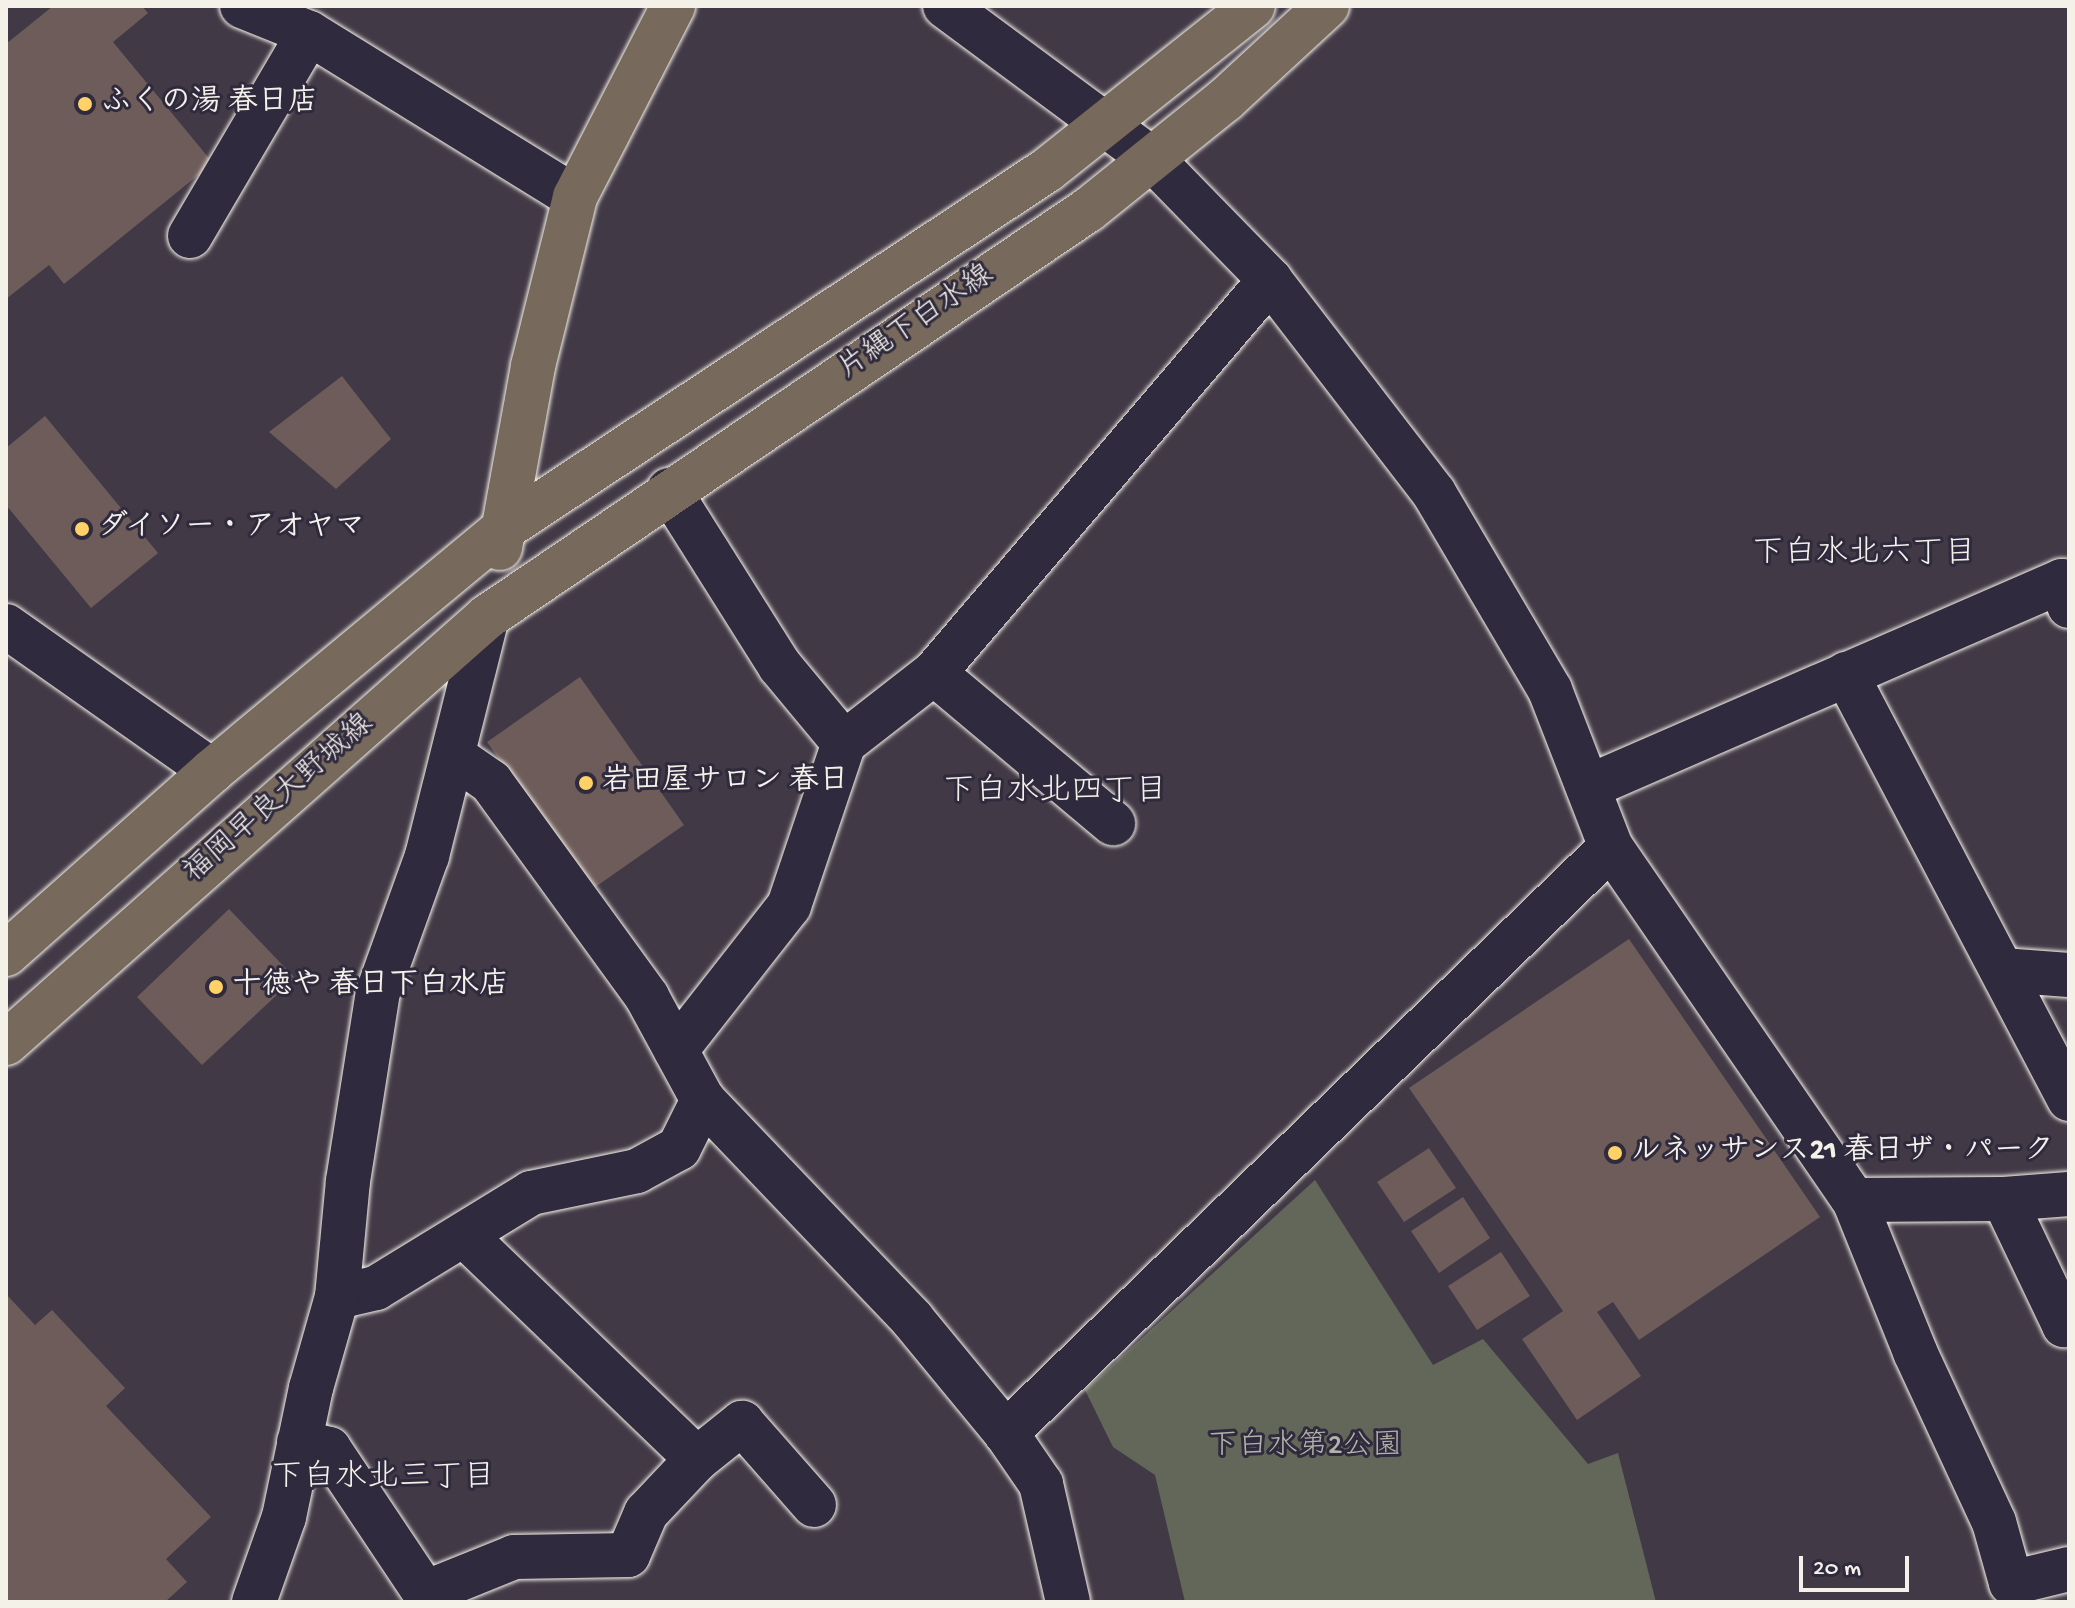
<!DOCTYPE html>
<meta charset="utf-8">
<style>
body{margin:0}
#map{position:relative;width:2075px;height:1608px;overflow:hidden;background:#423946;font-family:"Gochi Hand","Klee One",sans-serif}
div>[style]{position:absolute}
.green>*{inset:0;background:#63675a}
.building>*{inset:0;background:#6e5c5b}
.roads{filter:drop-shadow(0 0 2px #f4f1e8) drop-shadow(0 0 2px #f4f1e8)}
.minor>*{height:44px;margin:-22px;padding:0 22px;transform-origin:22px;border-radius:22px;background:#2f2a3d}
.major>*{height:44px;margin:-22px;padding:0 22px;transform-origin:22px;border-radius:22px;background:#77695c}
.dots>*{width:22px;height:22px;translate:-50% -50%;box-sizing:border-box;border:4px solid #2f2a3d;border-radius:50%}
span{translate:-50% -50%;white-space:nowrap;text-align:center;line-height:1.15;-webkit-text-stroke:6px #2f2a3d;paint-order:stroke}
.poi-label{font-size:30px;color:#f4f1e8;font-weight:700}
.left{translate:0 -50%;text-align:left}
.street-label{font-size:30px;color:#f4f1e8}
.park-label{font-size:30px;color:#b3b3a8}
.neighbourhood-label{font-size:32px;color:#f4f1e8}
.frame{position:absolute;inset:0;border:8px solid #f4f1e8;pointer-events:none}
.scale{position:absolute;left:1799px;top:1556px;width:110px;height:36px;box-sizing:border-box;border:4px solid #f4f1e8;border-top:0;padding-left:10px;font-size:24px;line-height:28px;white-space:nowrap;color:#f4f1e8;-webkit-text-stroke:6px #2f2a3d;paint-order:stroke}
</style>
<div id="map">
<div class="green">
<i style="clip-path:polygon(1315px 1180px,1433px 1365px,1483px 1339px,1588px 1464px,1618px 1453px,1656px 1602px,1185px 1602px,1155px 1475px,1113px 1447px,1085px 1390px)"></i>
</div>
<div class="building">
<i style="clip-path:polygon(53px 6px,142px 6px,148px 13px,113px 42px,213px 163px,64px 284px,49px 265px,6px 299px,6px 44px)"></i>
<i style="clip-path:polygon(342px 376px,391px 439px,336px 489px,269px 432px)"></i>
<i style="clip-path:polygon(45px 416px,158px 553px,91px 608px,6px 505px,6px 448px)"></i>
<i style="clip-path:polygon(580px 677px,684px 825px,591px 890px,487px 742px)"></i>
<i style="clip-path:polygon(229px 909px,295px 978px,202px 1065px,137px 997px)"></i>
<i style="clip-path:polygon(1629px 939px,1820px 1217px,1639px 1340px,1613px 1302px,1597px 1312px,1641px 1376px,1577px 1420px,1522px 1339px,1563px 1311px,1409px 1088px)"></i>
<i style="clip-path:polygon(1429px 1148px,1456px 1188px,1404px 1222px,1377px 1182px)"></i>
<i style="clip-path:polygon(1463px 1197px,1490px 1238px,1439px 1273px,1411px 1231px)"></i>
<i style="clip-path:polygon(1501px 1252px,1530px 1296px,1477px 1330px,1448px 1286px)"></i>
<i style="clip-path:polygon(6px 1294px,35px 1325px,52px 1310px,125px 1388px,106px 1406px,211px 1517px,166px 1559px,187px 1582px,165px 1602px,6px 1602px)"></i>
</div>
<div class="roads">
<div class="minor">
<i style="left:242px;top:6px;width:72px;rotate:21.9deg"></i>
<i style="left:309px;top:33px;width:312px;rotate:31.7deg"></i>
<i style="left:945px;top:6px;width:257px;rotate:36.5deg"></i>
<i style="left:1152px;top:159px;width:169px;rotate:45.7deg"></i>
<i style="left:1270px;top:280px;width:269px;rotate:52.4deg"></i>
<i style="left:1434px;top:493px;width:229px;rotate:59.5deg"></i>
<i style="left:1550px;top:690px;width:168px;rotate:68.8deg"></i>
<i style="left:1611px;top:847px;width:429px;rotate:55.5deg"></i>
<i style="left:1854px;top:1200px;width:164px;rotate:68.1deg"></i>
<i style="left:1915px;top:1352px;width:187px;rotate:65.1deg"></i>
<i style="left:1994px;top:1522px;width:63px;rotate:74.4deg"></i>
<i style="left:2011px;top:1583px;width:60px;rotate:-13.6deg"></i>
<i style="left:190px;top:236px;width:235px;rotate:-59.6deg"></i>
<i style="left:669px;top:490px;width:208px;rotate:57.8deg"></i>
<i style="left:780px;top:666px;width:100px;rotate:50.3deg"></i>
<i style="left:6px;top:626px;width:252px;rotate:35.1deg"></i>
<i style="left:934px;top:673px;width:234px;rotate:40deg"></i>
<i style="left:1846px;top:674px;width:480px;rotate:62.3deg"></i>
<i style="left:455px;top:757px;width:44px;rotate:34.8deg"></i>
<i style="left:491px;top:782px;width:266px;rotate:54deg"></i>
<i style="left:647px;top:997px;width:117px;rotate:61.5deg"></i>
<i style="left:703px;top:1100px;width:303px;rotate:46.3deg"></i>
<i style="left:912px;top:1319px;width:148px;rotate:50.5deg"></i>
<i style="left:1006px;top:1433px;width:62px;rotate:55.5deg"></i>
<i style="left:1041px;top:1484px;width:121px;rotate:77.1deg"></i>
<i style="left:1588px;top:787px;width:517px;rotate:-23.49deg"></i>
<i style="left:2062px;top:581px;width:26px;rotate:74deg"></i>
<i style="left:2002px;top:970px;width:67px;rotate:4.3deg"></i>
<i style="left:676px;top:1050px;width:183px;rotate:-51.9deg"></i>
<i style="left:789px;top:906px;width:172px;rotate:-71.4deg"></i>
<i style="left:844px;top:743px;width:114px;rotate:-37.9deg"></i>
<i style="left:934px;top:673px;width:517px;rotate:-49.47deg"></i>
<i style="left:2004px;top:1199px;width:65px;rotate:-4.4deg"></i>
<i style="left:1854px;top:1200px;width:150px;rotate:-0.4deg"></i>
<i style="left:2004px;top:1199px;width:140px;rotate:64.5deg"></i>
<i style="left:2064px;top:1325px;width:5px;rotate:-11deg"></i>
<i style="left:464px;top:1235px;width:323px;rotate:43.9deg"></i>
<i style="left:337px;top:1297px;width:40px;rotate:-13deg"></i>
<i style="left:376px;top:1288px;width:182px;rotate:-31.5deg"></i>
<i style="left:531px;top:1193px;width:108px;rotate:-11.7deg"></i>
<i style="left:637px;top:1171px;width:48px;rotate:-28.7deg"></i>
<i style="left:679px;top:1148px;width:54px;rotate:-63.4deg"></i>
<i style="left:1006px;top:1433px;width:842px;rotate:-44.09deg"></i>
<i style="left:299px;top:1442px;width:31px;rotate:13deg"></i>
<i style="left:329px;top:1449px;width:184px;rotate:56.3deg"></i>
<i style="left:425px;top:1593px;width:96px;rotate:-22deg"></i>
<i style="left:514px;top:1557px;width:114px;rotate:-1deg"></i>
<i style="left:628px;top:1555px;width:46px;rotate:-66.8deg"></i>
<i style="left:646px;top:1513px;width:74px;rotate:-46.6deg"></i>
<i style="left:697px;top:1459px;width:58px;rotate:-38.7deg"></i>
<i style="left:742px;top:1423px;width:109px;rotate:48.7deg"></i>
<i style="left:254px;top:1602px;width:90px;rotate:-70.6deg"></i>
<i style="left:284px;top:1517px;width:132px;rotate:-78.2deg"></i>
<i style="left:311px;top:1388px;width:95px;rotate:-74.1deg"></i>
<i style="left:337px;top:1297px;width:117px;rotate:-84.6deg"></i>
<i style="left:348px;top:1181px;width:191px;rotate:-81deg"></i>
<i style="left:378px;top:992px;width:145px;rotate:-70.2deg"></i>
<i style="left:427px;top:856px;width:246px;rotate:-75.9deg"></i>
</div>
<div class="major">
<i style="left:500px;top:548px;width:185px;rotate:-79.7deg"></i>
<i style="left:533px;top:366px;width:174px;rotate:-76deg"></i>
<i style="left:575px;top:197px;width:215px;rotate:-62.8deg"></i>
<i style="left:6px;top:954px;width:276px;rotate:-41.6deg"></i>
<i style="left:212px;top:771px;width:378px;rotate:-39.7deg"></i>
<i style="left:503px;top:529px;width:652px;rotate:-33.42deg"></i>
<i style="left:1047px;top:170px;width:263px;rotate:-38.5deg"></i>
<i style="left:6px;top:1043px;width:643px;rotate:-41.53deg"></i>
<i style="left:487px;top:617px;width:726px;rotate:-34.11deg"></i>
<i style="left:1088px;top:210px;width:176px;rotate:-38.8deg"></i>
<i style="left:1225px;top:100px;width:139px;rotate:-42.7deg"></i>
</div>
</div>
<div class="dots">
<i style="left:85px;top:104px;background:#ffd166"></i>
<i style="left:82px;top:529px;background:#ffd166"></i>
<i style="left:586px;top:783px;background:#ffd166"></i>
<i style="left:216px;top:987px;background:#ffd166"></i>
<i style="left:1615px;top:1153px;background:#ffd166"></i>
</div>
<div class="poi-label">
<span class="left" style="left:101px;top:104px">ふくの湯 春日店</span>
<span class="left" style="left:98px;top:529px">ダイソー・アオヤマ</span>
<span class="left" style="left:602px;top:783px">岩田屋サロン 春日</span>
<span class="left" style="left:232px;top:987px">十徳や 春日下白水店</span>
<span class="left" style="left:1631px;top:1153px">ルネッサンス21 春日ザ・パーク</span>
</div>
<div class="street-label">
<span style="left:917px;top:324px;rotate:-34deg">片縄下白水線</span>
<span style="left:280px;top:800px;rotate:-41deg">福岡早良大野城線</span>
</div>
<div class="park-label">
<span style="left:1305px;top:1448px">下白水第2公園</span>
</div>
<div class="neighbourhood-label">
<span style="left:1864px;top:555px">下白水北六丁目</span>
<span style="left:1055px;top:793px">下白水北四丁目</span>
<span style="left:383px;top:1479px">下白水北三丁目</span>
</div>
<div class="frame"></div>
<div class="scale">20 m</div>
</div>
